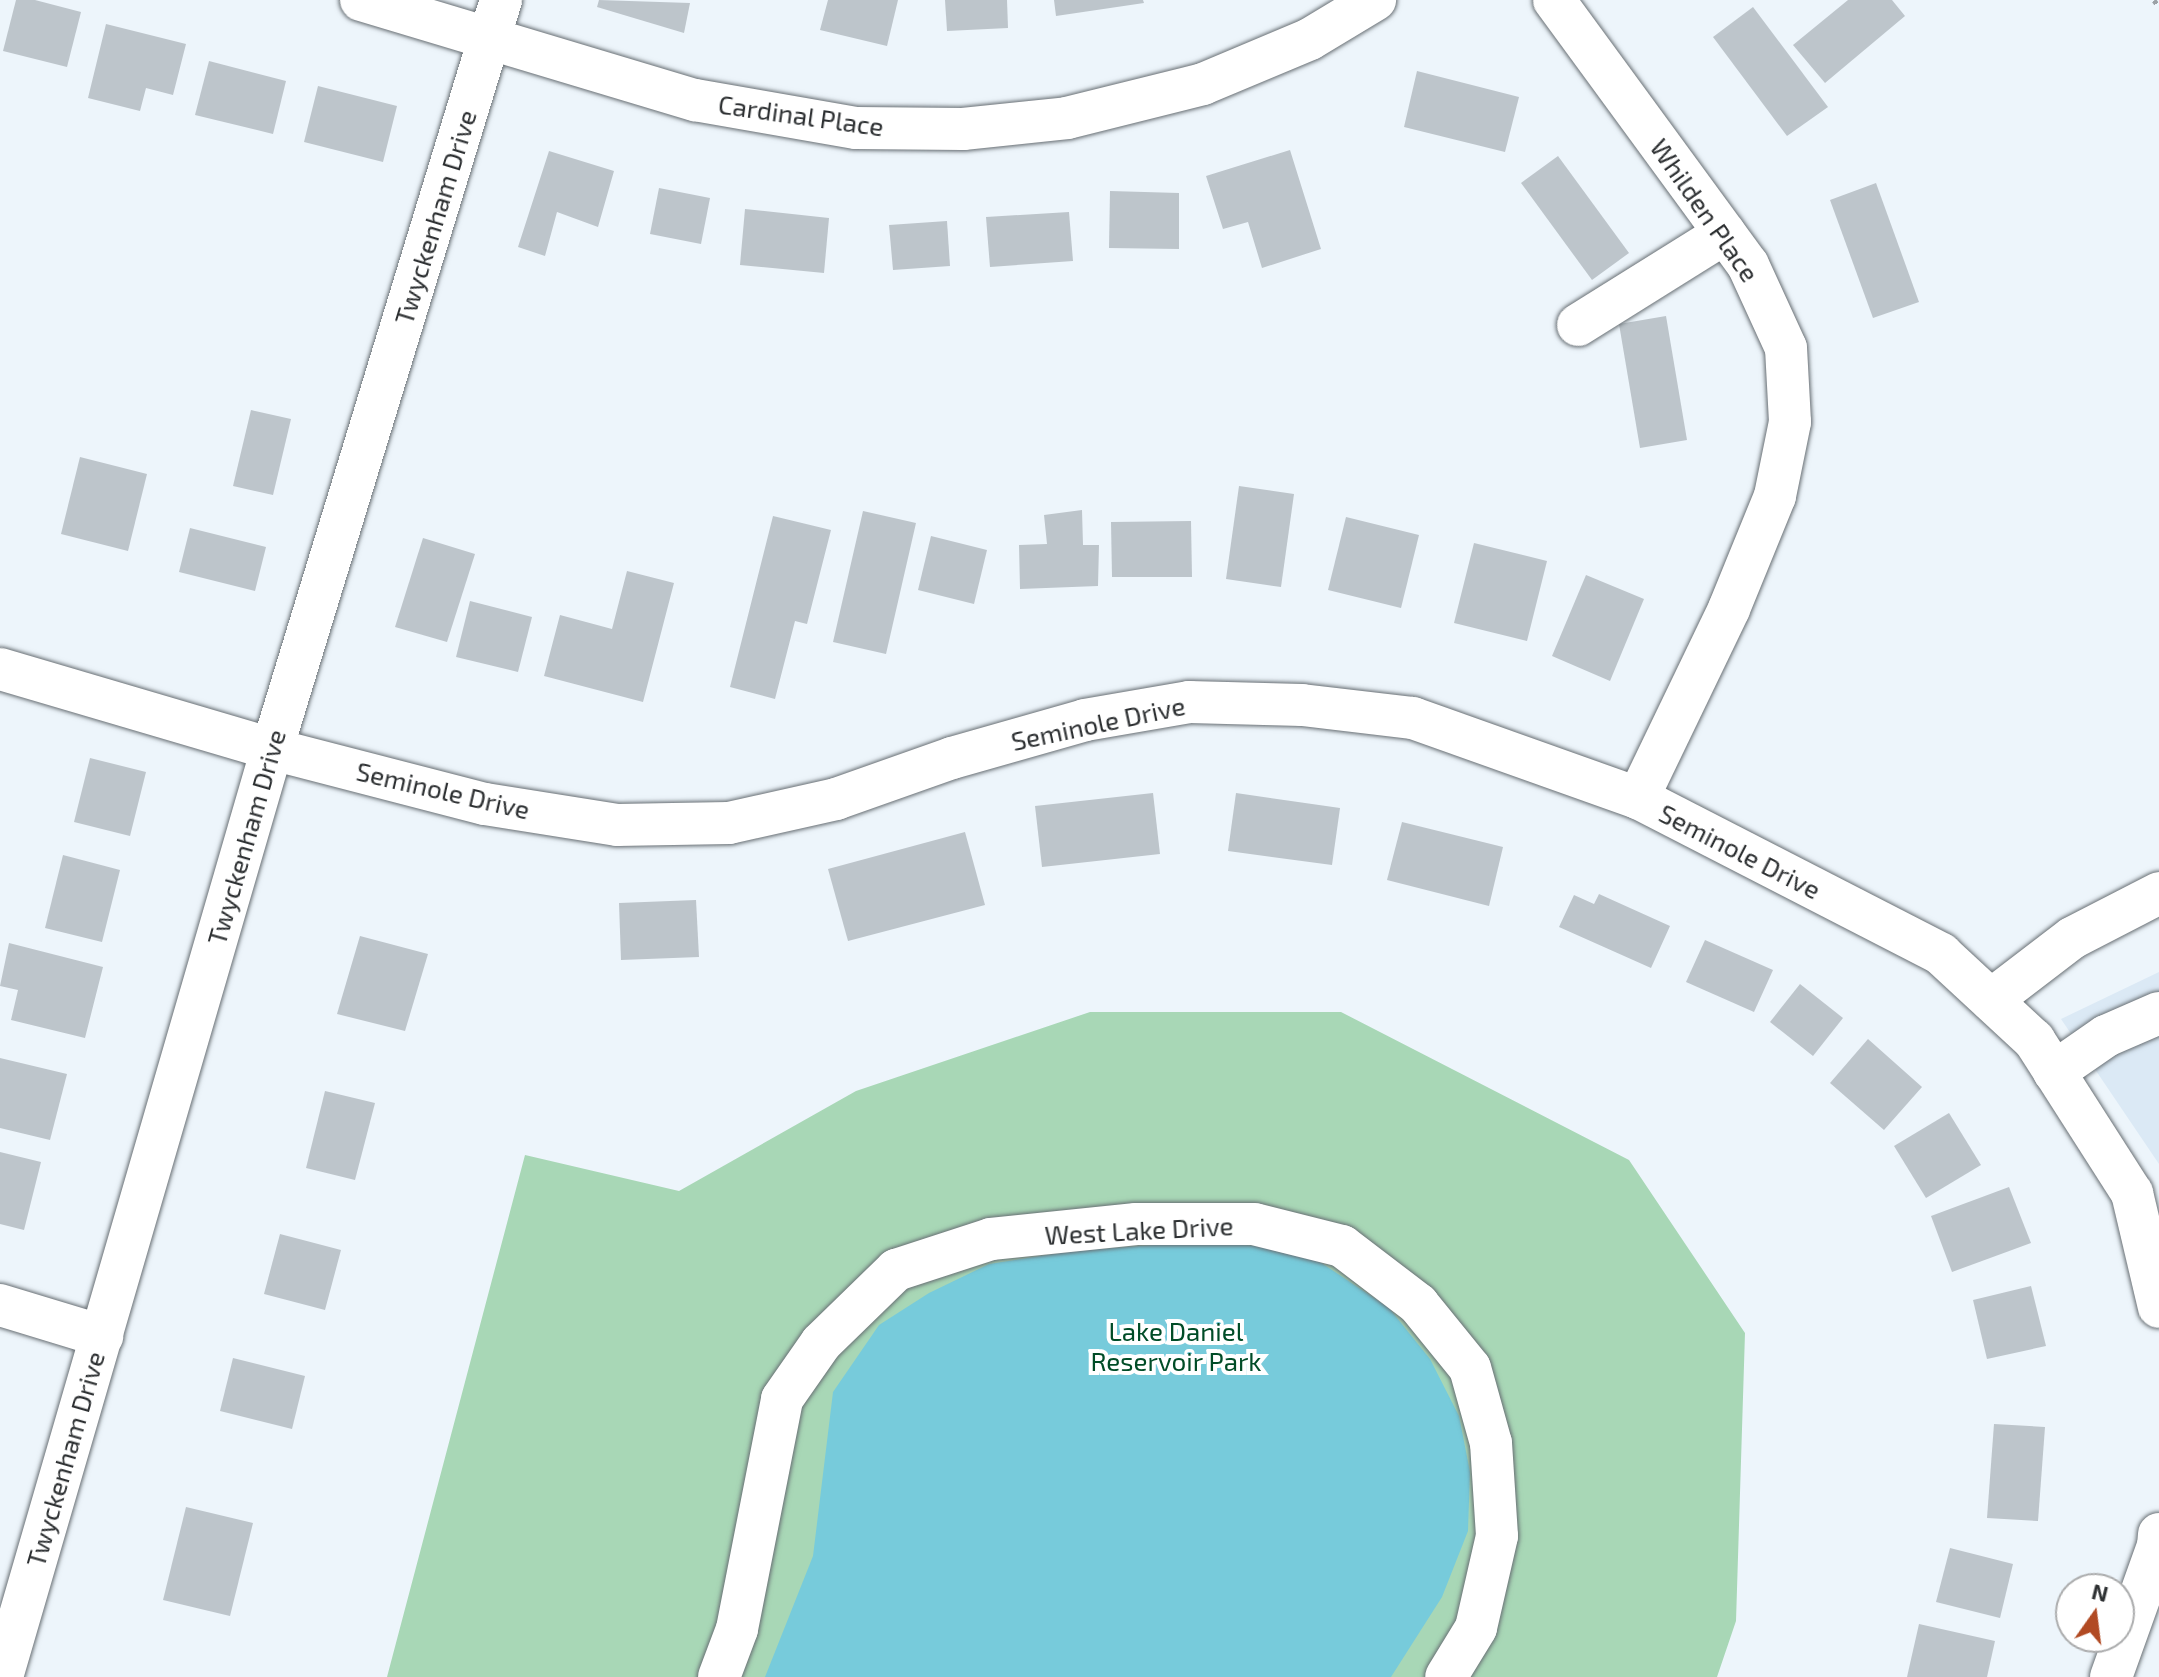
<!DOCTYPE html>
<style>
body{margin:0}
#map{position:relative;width:2159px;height:1677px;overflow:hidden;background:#edf5fb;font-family:"Exo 2",sans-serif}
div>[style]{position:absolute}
.built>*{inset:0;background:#dbe9f5}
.green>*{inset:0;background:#a8d7b6}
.water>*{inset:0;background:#77cbdb}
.building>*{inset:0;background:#bdc5cb}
.path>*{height:5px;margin-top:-2.5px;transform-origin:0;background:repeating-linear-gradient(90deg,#9ba1a6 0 4px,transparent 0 10px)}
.roads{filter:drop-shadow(0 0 2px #686f74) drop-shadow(0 0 2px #686f74)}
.minor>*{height:42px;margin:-21px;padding:0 21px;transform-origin:21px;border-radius:21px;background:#fff}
span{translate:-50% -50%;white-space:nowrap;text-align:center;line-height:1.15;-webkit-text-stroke:8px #fff;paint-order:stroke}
.street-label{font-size:26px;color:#2d3032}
.park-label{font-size:26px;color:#004c27}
.north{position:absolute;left:2055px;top:1573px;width:80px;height:80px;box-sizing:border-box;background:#fff;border:2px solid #abacad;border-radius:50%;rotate:14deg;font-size:22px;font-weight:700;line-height:32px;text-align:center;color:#2d3032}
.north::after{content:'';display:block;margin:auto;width:28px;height:36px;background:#b14a23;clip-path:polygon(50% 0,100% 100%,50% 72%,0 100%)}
</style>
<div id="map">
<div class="built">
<i style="clip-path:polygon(2159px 972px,2159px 1164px,2061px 1019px)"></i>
</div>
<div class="green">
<i style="clip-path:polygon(1090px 1012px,1341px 1012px,1629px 1160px,1745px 1333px,1736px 1621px,1717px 1677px,387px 1677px,525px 1155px,679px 1191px,856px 1091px)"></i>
</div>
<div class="water">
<i style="clip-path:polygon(1195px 1242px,1258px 1246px,1317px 1260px,1389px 1308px,1430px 1359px,1459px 1416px,1470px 1472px,1468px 1531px,1442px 1597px,1391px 1677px,765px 1677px,813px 1556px,833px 1392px,879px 1325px,929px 1293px,989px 1264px,1073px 1251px)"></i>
</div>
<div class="building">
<i style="clip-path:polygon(16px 0,35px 0,81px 12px,67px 67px,3px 51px)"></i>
<i style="clip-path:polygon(599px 0,690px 3px,684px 33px,597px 7px)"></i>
<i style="clip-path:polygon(828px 0,898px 0,887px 46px,820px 30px)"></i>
<i style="clip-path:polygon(945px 0,1007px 0,1008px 28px,947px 31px)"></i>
<i style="clip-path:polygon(1054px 0,1143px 0,1144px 3px,1056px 16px)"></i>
<i style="clip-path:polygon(1848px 0,1892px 0,1905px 16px,1825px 83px,1793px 45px)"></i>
<i style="clip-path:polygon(1753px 7px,1828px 107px,1787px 136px,1713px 37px)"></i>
<i style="clip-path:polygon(106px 24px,186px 44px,173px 95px,146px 88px,140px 111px,88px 98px)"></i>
<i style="clip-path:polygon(209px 61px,286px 81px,273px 134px,195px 115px)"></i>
<i style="clip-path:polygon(1417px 71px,1519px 97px,1505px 152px,1404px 127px)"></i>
<i style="clip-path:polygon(318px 86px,397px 106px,383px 162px,304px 142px)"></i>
<i style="clip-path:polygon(1290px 150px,1321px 249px,1262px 268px,1248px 222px,1223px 229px,1206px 176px)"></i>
<i style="clip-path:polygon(549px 151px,614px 171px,598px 227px,557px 212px,545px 256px,518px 247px)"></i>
<i style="clip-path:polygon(1558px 156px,1629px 253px,1592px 280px,1521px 183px)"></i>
<i style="clip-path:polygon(1876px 183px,1919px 302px,1873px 318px,1830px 200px)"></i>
<i style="clip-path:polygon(659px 188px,710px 198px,701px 244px,650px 234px)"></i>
<i style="clip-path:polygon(1110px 191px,1179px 193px,1179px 249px,1109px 248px)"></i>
<i style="clip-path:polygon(745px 209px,829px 218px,824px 273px,740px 265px)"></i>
<i style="clip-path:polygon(1069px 212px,1073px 261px,990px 267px,986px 217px)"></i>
<i style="clip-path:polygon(947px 221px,950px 266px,893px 270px,889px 225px)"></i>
<i style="clip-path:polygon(1666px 316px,1687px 440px,1640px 448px,1619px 324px)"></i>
<i style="clip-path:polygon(251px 410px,291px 419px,273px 495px,233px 486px)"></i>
<i style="clip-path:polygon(80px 457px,147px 474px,128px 551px,61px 534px)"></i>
<i style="clip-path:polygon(1239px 486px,1294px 494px,1281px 587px,1226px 579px)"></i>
<i style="clip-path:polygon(1082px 510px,1083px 545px,1099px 545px,1098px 586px,1020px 589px,1019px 545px,1047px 544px,1044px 515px)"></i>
<i style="clip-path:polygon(863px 511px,916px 523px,886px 654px,833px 642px)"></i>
<i style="clip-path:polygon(773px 516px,831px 530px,807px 624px,795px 621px,775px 699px,730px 687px)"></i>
<i style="clip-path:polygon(1346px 517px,1419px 535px,1401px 608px,1328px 590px)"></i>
<i style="clip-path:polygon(1191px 521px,1192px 577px,1112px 577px,1111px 522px)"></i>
<i style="clip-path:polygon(190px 528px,266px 547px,255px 591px,179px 572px)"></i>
<i style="clip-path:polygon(931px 536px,987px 550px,974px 604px,918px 590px)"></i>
<i style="clip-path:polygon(423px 538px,475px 554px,447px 642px,395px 627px)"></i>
<i style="clip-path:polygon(1474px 543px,1547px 561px,1527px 641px,1454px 623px)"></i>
<i style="clip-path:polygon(627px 571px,674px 583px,643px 702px,544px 676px,560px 615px,612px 629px)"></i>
<i style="clip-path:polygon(1586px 575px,1644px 599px,1610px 681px,1552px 656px)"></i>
<i style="clip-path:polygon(470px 601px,532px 617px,518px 672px,456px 657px)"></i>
<i style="clip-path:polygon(90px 758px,146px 772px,130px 836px,74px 822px)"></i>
<i style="clip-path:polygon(1153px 793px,1160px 854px,1042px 867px,1035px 806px)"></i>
<i style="clip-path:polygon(1236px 793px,1340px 808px,1332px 865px,1228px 851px)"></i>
<i style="clip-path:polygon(1402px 822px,1503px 847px,1489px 906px,1387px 880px)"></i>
<i style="clip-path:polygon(965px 832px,985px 905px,848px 941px,828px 869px)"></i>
<i style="clip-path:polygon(63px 855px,120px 870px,102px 942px,45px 928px)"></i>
<i style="clip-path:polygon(1599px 894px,1670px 926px,1651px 968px,1559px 927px,1574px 895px,1594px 904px)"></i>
<i style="clip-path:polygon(696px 900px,699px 957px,621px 960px,619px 903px)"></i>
<i style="clip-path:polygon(360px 936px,428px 954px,405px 1031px,337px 1014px)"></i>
<i style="clip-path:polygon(1705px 940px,1773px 970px,1754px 1012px,1686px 982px)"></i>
<i style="clip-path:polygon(9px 943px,103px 967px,85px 1038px,11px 1020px,18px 990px,0 986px)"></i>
<i style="clip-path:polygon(1800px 984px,1843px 1018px,1813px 1056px,1770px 1022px)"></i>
<i style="clip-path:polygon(1868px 1039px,1922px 1087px,1884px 1130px,1830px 1083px)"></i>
<i style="clip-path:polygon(0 1058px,67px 1074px,50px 1140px,0 1128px)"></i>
<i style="clip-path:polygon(325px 1091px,375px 1103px,355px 1180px,306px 1168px)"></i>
<i style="clip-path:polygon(1949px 1113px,1981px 1165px,1926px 1198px,1894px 1146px)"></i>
<i style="clip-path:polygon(0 1152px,41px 1162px,24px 1230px,0 1224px)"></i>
<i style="clip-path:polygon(2009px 1187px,2031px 1243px,1952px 1272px,1931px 1216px)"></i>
<i style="clip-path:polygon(280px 1234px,341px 1250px,325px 1310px,264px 1294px)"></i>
<i style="clip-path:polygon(2031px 1286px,2046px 1346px,1987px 1359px,1973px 1300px)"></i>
<i style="clip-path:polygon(233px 1358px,305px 1376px,292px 1429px,220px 1411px)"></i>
<i style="clip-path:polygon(1994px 1424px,2045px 1427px,2038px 1521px,1987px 1518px)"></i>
<i style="clip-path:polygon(186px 1507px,253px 1523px,230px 1616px,163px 1600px)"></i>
<i style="clip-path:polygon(1950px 1548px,2013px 1564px,2000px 1618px,1936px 1602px)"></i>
<i style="clip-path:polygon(1919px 1624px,1995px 1641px,1987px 1677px,1907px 1677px)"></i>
</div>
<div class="path">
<i style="left:2154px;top:0;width:9px;rotate:54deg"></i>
</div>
<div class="roads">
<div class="minor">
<i style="left:361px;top:0;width:349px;rotate:16.7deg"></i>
<i style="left:695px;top:100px;width:163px;rotate:9.9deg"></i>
<i style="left:856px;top:128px;width:107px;rotate:0.5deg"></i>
<i style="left:963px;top:129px;width:105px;rotate:-6deg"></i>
<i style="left:1067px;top:118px;width:140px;rotate:-14deg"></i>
<i style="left:1203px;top:84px;width:116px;rotate:-22.8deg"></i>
<i style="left:1310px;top:39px;width:76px;rotate:-31deg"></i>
<i style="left:1554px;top:0;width:328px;rotate:53.8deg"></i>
<i style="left:1748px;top:265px;width:91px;rotate:65.4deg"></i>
<i style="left:1786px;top:348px;width:74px;rotate:86.9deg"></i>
<i style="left:1790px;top:422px;width:76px;rotate:101.5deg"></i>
<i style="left:1775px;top:496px;width:122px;rotate:112.2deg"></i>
<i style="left:1729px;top:609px;width:210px;rotate:115.7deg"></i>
<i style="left:1578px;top:325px;width:173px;rotate:-32deg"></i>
<i style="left:0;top:669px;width:284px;rotate:16.4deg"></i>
<i style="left:272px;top:749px;width:220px;rotate:14.5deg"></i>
<i style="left:485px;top:804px;width:134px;rotate:9deg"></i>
<i style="left:617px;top:825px;width:112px;rotate:-1deg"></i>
<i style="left:729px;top:823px;width:110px;rotate:-12.6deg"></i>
<i style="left:836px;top:799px;width:123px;rotate:-19.5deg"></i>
<i style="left:952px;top:758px;width:138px;rotate:-15.9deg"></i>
<i style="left:1085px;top:720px;width:106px;rotate:-9.8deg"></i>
<i style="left:1189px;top:702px;width:113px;rotate:1.5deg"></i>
<i style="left:1302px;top:705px;width:112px;rotate:6.7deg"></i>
<i style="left:1413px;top:718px;width:239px;rotate:19.6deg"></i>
<i style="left:1638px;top:798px;width:341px;rotate:27.2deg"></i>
<i style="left:1941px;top:954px;width:127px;rotate:42.8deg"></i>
<i style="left:2034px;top:1040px;width:182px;rotate:57.4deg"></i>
<i style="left:2132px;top:1193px;width:117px;rotate:76.7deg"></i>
<i style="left:1991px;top:1000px;width:102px;rotate:-37.4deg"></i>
<i style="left:2072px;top:938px;width:98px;rotate:-27.3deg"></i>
<i style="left:2054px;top:1072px;width:63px;rotate:-34.7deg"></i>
<i style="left:2106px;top:1036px;width:58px;rotate:-23.5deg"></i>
<i style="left:0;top:1305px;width:107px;rotate:16.9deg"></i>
<i style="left:2px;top:1677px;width:966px;rotate:-73.78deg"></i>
<i style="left:272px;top:749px;width:783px;rotate:-73deg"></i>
<i style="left:719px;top:1677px;width:51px;rotate:-69.4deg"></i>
<i style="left:737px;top:1629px;width:234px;rotate:-78.9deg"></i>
<i style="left:782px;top:1399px;width:68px;rotate:-55.1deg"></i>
<i style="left:821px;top:1343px;width:105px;rotate:-44.2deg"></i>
<i style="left:896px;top:1270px;width:100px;rotate:-18.1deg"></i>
<i style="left:991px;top:1239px;width:146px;rotate:-5.9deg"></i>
<i style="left:1136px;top:1224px;width:118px"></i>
<i style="left:1254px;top:1224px;width:91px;rotate:14deg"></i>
<i style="left:1342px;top:1246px;width:96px;rotate:37.3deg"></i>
<i style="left:1418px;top:1304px;width:82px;rotate:50.9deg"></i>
<i style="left:1470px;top:1368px;width:78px;rotate:74.4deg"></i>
<i style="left:1491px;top:1443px;width:93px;rotate:86.3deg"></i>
<i style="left:1497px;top:1536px;width:94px;rotate:102.9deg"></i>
<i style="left:1476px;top:1628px;width:57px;rotate:121.5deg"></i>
<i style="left:2111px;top:1677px;width:139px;rotate:-70.3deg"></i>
<i style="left:2158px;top:1546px;width:12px;rotate:-85deg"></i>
</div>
</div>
<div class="street-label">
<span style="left:801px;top:115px;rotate:8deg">Cardinal Place</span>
<span style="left:1705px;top:210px;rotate:55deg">Whilden Place</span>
<span style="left:435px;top:217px;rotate:-73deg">Twyckenham Drive</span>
<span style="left:1098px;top:723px;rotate:-12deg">Seminole Drive</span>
<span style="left:443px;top:790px;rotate:13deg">Seminole Drive</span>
<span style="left:246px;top:837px;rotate:-74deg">Twyckenham Drive</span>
<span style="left:1740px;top:851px;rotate:27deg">Seminole Drive</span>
<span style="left:1139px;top:1230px;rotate:-3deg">West Lake Drive</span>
<span style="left:65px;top:1459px;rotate:-74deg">Twyckenham Drive</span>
</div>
<div class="park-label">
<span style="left:1176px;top:1346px">Lake Daniel<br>Reservoir Park</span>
</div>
<div class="north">N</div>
</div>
